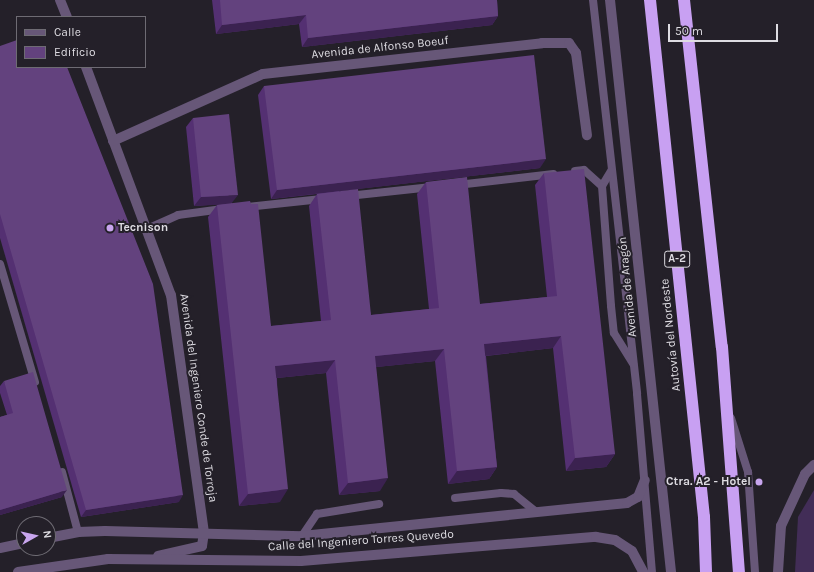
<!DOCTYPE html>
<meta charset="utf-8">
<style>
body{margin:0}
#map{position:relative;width:814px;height:572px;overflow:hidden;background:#242029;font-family:Karla,sans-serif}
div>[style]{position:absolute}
.green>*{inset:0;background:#422d57}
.service>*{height:8px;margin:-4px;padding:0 4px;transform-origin:4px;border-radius:4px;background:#675778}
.minor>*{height:10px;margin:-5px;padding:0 5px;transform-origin:5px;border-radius:5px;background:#675778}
.tertiary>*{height:10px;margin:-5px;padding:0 5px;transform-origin:5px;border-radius:5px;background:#675778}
.motorway>*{height:12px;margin:-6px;padding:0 6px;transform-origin:6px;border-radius:6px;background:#c8a0f2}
.wall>*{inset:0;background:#543072}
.shaded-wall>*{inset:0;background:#3b2250}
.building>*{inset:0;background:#63427e}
.dots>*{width:11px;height:11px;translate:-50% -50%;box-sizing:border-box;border:2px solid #242029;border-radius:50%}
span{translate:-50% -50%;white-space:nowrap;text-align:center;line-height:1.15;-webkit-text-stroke:4px #242029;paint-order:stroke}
.shield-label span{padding:1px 3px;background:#242029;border:1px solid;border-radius:3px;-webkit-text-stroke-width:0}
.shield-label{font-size:11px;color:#dedce2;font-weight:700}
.street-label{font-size:12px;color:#dedce2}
.poi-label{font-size:12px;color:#dedce2;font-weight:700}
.left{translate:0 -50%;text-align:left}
.right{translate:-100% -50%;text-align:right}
.legend{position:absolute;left:16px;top:16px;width:130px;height:52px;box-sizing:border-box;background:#242029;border:1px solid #6e6b73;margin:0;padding:5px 7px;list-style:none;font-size:12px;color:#dedce2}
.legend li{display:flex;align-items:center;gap:8px;height:20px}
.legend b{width:20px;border:1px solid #6e6b73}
.north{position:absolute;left:16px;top:516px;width:40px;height:40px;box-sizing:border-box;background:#242029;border:1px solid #6e6b73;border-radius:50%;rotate:82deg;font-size:11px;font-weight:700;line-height:16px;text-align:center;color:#dedce2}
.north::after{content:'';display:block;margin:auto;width:14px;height:18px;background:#c8a5ee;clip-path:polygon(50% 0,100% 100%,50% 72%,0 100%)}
.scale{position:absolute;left:668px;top:24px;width:110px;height:18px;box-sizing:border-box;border:2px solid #dedce2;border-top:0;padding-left:5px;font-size:12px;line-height:14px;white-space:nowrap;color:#dedce2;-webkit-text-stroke:3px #242029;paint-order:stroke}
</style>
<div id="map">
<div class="green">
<i style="clip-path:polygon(814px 490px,814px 572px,795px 572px,798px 517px)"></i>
</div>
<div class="service">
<i style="left:593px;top:0;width:396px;rotate:83.6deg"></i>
<i style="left:637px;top:394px;width:179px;rotate:85.2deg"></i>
<i style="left:575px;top:171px;width:9px;rotate:-6deg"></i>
<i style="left:584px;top:170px;width:24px;rotate:42deg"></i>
<i style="left:611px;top:171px;width:17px;rotate:121deg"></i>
<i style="left:602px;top:186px;width:120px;rotate:85.7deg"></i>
<i style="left:611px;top:306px;width:27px;rotate:84deg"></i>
<i style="left:614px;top:333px;width:36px;rotate:58deg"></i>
<i style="left:457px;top:185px;width:97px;rotate:-6.5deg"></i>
<i style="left:348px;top:196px;width:84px;rotate:-6.1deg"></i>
<i style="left:248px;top:207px;width:74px;rotate:-6.2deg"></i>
<i style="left:147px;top:229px;width:34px;rotate:-24deg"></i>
<i style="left:178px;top:215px;width:45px;rotate:-7.6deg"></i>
<i style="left:0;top:264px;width:123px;rotate:73.5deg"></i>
<i style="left:731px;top:418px;width:57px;rotate:72.5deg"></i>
<i style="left:748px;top:472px;width:100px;rotate:86deg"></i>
<i style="left:62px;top:472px;width:62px;rotate:75.1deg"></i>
<i style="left:455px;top:498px;width:46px;rotate:-6.2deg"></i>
<i style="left:501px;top:493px;width:13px;rotate:4deg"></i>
<i style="left:514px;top:494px;width:28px;rotate:39deg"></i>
<i style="left:302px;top:536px;width:27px;rotate:-56deg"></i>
<i style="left:317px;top:514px;width:63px;rotate:-9.2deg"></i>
</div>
<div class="minor">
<i style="left:60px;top:0;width:18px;rotate:68deg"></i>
<i style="left:86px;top:67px;width:243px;rotate:69.6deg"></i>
<i style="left:171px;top:295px;width:239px;rotate:82.1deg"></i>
<i style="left:204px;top:532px;width:14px;rotate:98deg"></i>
<i style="left:202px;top:546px;width:45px;rotate:167.2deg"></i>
<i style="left:113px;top:141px;width:164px;rotate:-24.1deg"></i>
<i style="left:263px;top:74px;width:281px;rotate:-6.3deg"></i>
<i style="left:542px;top:43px;width:27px"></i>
<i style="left:569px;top:43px;width:12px;rotate:55deg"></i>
<i style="left:576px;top:53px;width:83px;rotate:82.4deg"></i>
<i style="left:48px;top:538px;width:31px;rotate:-11deg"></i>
<i style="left:78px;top:532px;width:27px;rotate:-2deg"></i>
<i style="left:105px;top:531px;width:197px;rotate:1.5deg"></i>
<i style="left:302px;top:536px;width:327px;rotate:-5.8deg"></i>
<i style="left:627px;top:503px;width:13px;rotate:-29deg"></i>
<i style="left:638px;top:497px;width:18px;rotate:-68deg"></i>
<i style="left:0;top:548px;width:25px;rotate:-12deg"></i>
<i style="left:18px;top:572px;width:91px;rotate:-8.2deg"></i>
<i style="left:108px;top:559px;width:193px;rotate:0.6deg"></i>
<i style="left:301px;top:561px;width:296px;rotate:-4.7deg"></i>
<i style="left:596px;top:537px;width:19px;rotate:9deg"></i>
<i style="left:615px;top:540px;width:20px;rotate:33deg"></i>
<i style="left:632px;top:551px;width:24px;rotate:62deg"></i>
<i style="left:778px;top:572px;width:46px;rotate:-86.3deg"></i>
<i style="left:781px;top:526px;width:57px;rotate:-65.2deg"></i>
<i style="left:805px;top:474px;width:13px;rotate:-45deg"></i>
</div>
<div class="tertiary">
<i style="left:610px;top:0;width:575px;rotate:83.91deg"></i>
</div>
<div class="motorway">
<i style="left:650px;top:0;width:520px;rotate:84.04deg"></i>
<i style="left:704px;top:517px;width:55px;rotate:87.9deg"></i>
<i style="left:684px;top:0;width:349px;rotate:83.8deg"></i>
<i style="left:722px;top:347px;width:226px;rotate:85.7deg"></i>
</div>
<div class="wall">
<i style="clip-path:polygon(212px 0,497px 0,498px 16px,492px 25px,302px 47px,299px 24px,216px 34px)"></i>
<i style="clip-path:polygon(0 46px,179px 502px,81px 517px,0 238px)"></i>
<i style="clip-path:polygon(264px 86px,540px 168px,339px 191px,371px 315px,429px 309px,417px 194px,426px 182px,480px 304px,547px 297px,535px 185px,544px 173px,615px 454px,606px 467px,566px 471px,553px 348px,486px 356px,497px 467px,489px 479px,448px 484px,435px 361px,376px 367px,380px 491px,339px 495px,326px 373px,277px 378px,280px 502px,239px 506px,208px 217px,217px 205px,223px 204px,194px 206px,186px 127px,193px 118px,232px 203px,271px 326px,321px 321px,309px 206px,317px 194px,271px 199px,258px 95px)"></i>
<i style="clip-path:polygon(4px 381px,62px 497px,0 515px,0 417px,7px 415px,0 393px,0 386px)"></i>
</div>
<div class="shaded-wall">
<i style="clip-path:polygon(306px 15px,299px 24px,216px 34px,222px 25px)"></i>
<i style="clip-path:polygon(498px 16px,492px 25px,302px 47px,308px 38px)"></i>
<i style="clip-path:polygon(546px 159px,540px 168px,271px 199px,277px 190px)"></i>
<i style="clip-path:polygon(238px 195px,231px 204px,194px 206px,201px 197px)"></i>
<i style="clip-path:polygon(561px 336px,553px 348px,476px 357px,484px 344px)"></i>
<i style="clip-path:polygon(444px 349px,435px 361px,367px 368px,375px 356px)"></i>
<i style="clip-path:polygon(335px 360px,326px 373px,267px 379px,275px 366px)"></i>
<i style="clip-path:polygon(615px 454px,606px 467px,566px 471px,575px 458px)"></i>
<i style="clip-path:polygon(497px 467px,489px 479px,448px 484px,457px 471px)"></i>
<i style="clip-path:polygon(388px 478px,380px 491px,339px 495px,348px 483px)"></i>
<i style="clip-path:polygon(288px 489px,280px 502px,239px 506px,248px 494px)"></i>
<i style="clip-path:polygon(67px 490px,62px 497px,0 515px,0 510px)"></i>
<i style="clip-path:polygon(183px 495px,179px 502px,81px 517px,86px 510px)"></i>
</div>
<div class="building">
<i style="clip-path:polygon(220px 0,497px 0,498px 16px,308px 38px,306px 15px,222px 25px)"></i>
<i style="clip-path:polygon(17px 40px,17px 67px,67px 67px,153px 284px,183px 495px,86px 510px,0 214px,0 46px)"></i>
<i style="clip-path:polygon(534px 55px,546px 159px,277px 190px,264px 86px)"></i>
<i style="clip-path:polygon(229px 114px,238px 195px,201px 197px,193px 118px)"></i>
<i style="clip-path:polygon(584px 169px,615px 454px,575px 458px,561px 336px,484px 344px,497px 467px,457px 471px,444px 349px,375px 356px,388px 478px,348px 483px,335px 360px,275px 366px,288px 489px,248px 494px,217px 205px,250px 201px,251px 204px,258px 204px,271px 326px,331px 320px,317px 194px,358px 189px,371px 315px,439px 308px,426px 182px,467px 177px,480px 304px,557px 296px,544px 173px)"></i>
<i style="clip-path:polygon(33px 372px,67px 490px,0 510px,0 417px,13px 413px,4px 381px)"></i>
</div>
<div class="dots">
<i style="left:110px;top:228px;background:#c8a5ee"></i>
<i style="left:759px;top:482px;background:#c8a5ee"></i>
</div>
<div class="shield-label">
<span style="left:677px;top:259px">A-2</span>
</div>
<div class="street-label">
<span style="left:380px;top:48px;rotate:-6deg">Avenida de Alfonso Boeuf</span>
<span style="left:628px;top:287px;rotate:-96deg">Avenida de Aragón</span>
<span style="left:671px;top:335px;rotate:-96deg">Autovía del Nordeste</span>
<span style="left:198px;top:398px;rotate:82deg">Avenida del Ingeniero Conde de Torroja</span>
<span style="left:361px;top:541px;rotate:-4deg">Calle del Ingeniero Torres Quevedo</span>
</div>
<div class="poi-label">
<span class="left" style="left:118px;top:228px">Tecnison</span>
<span class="right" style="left:751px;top:482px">Ctra. A2 - Hotel</span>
</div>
<ul class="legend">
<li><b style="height:5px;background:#675778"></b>Calle</li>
<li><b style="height:11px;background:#63427e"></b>Edificio</li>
</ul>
<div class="north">N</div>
<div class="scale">50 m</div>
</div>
